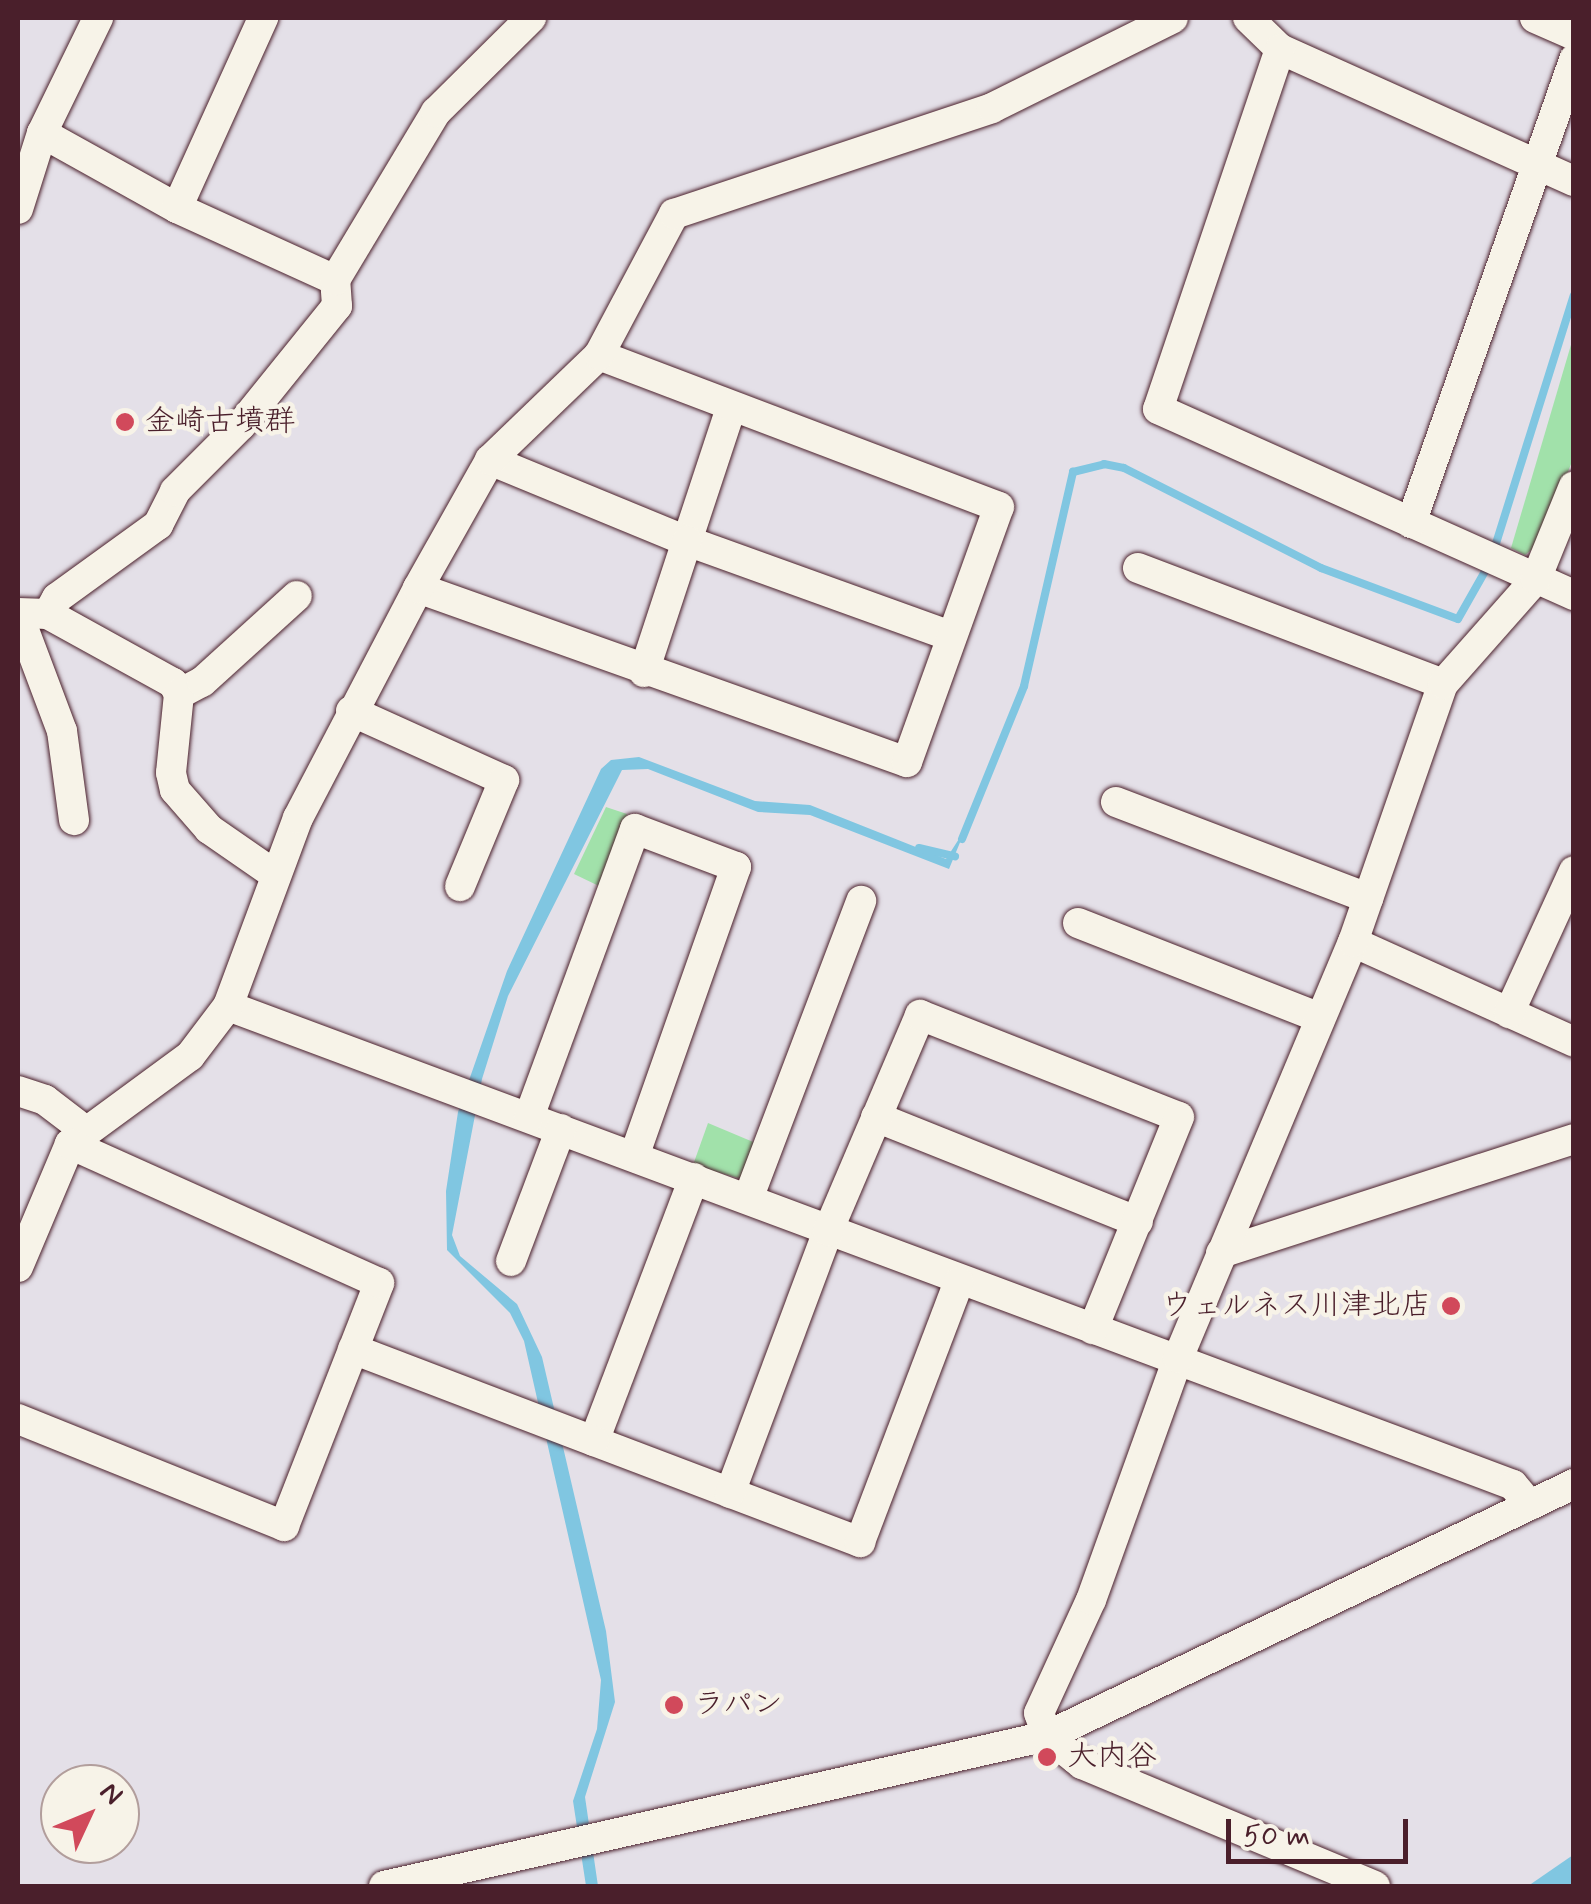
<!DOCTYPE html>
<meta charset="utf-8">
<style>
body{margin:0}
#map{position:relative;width:1591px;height:1904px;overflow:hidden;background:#e4e0e8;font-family:Mynerve,"Klee One",sans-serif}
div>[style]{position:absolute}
.green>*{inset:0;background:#a1e1aa}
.water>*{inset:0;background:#80c6e1}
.stream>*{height:8px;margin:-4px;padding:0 4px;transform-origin:4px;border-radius:4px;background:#80c6e1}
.roads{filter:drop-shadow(0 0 2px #4a1f2b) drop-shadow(0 0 2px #4a1f2b)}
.minor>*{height:30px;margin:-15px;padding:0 15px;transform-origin:15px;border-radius:15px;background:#f7f3e8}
.dots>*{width:28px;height:28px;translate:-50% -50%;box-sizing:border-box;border:5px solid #f7f3e8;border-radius:50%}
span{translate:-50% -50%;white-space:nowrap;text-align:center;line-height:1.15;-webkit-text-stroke:9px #f7f3e8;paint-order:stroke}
.poi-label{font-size:30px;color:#4a1f2b}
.left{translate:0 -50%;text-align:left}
.right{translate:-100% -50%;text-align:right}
.frame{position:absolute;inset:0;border:20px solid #4a1f2b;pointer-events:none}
.north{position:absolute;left:40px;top:1764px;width:100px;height:100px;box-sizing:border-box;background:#f7f3e8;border:2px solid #b29e9c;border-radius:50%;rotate:46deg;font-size:28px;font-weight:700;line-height:40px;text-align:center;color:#4a1f2b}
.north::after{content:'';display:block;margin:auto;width:35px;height:45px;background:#d1495b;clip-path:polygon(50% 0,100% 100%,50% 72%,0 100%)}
.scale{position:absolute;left:1226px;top:1819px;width:182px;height:45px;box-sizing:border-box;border:5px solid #4a1f2b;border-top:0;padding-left:12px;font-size:30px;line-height:35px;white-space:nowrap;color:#4a1f2b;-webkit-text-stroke:8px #f7f3e8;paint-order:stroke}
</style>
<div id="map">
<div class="green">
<i style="clip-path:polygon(1573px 338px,1573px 459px,1540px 543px,1525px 555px,1511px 548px)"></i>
<i style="clip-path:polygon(606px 807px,627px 814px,601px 887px,574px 874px)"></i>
<i style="clip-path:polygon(708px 1123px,758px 1144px,745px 1180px,693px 1165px)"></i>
</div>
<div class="water">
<i style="clip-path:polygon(639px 757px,755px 801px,810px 805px,946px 859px,966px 828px,949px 869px,810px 815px,758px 812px,648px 769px,622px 770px,508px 996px,482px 1079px,452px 1235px,460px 1256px,517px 1304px,542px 1357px,606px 1631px,615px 1702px,585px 1797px,598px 1886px,586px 1886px,573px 1801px,597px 1729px,601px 1680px,524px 1341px,510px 1313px,447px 1250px,446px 1191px,458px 1112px,507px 971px,601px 769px,611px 760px)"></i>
<i style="clip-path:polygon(1573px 1855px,1573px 1886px,1528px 1886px)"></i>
</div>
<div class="stream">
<i style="left:1493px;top:553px;width:270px;rotate:-72.6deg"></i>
<i style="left:962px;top:839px;width:165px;rotate:-67.9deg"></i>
<i style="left:1024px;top:686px;width:220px;rotate:-77.1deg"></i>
<i style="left:1073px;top:472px;width:32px;rotate:-14deg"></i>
<i style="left:1104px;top:464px;width:20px;rotate:11deg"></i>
<i style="left:1124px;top:468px;width:221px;rotate:26.9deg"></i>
<i style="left:1321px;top:568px;width:146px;rotate:20.4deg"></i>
<i style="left:1458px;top:619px;width:61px;rotate:-60.5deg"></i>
<i style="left:919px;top:848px;width:37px;rotate:13deg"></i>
</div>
<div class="roads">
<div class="minor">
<i style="left:1248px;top:18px;width:45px;rotate:44.1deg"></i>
<i style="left:1280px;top:49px;width:322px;rotate:24.2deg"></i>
<i style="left:1535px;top:18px;width:43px;rotate:23.6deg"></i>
<i style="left:1280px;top:49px;width:380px;rotate:108.7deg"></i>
<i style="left:1158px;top:409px;width:456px;rotate:24.1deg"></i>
<i style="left:42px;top:133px;width:154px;rotate:29.1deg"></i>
<i style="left:177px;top:208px;width:174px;rotate:24.5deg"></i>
<i style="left:177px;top:208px;width:209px;rotate:-65.6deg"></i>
<i style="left:18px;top:209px;width:80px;rotate:-72.5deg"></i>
<i style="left:42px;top:133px;width:128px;rotate:-64deg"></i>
<i style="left:731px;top:408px;width:140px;rotate:108.3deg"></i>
<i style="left:687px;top:541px;width:281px;rotate:19.8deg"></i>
<i style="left:490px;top:460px;width:213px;rotate:22.4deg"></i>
<i style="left:687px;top:541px;width:138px;rotate:108.2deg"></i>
<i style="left:1411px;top:523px;width:492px;rotate:-70.6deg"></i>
<i style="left:1138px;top:568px;width:326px;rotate:20.8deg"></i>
<i style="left:418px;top:588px;width:519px;rotate:19.59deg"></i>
<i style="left:907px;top:762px;width:271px;rotate:-70.2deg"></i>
<i style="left:999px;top:507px;width:428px;rotate:-159.2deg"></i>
<i style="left:18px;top:613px;width:30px;rotate:2deg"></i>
<i style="left:48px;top:614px;width:143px;rotate:28.9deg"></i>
<i style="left:173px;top:683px;width:13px;rotate:61deg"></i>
<i style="left:179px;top:694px;width:79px;rotate:95.8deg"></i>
<i style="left:171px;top:773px;width:17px;rotate:77deg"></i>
<i style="left:175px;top:790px;width:52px;rotate:48.9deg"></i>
<i style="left:209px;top:829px;width:79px;rotate:34.7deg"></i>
<i style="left:18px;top:614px;width:125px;rotate:69.4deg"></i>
<i style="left:62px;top:731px;width:90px;rotate:82.3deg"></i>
<i style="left:48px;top:614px;width:18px;rotate:-61deg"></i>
<i style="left:57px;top:598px;width:125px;rotate:-35.9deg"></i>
<i style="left:158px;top:525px;width:38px;rotate:-63deg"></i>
<i style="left:175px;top:491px;width:93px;rotate:-45deg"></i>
<i style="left:241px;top:425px;width:153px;rotate:-51.1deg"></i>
<i style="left:337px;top:306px;width:26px;rotate:-94deg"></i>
<i style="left:335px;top:280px;width:196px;rotate:-59deg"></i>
<i style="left:436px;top:112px;width:134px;rotate:-44.7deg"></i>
<i style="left:179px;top:694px;width:26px;rotate:-28deg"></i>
<i style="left:202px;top:682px;width:128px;rotate:-42.2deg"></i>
<i style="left:351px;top:711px;width:168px;rotate:24.3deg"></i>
<i style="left:504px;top:780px;width:115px;rotate:112.5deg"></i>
<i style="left:1116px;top:802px;width:270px;rotate:20.9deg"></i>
<i style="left:1078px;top:923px;width:260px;rotate:21.4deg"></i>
<i style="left:1353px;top:942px;width:243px;rotate:24.3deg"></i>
<i style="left:228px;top:1006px;width:1371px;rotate:20.44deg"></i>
<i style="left:1513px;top:1485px;width:26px;rotate:50deg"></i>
<i style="left:1509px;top:1013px;width:156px;rotate:-65.4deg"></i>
<i style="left:18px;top:1091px;width:28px;rotate:18deg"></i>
<i style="left:45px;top:1100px;width:48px;rotate:37.3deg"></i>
<i style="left:529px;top:1117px;width:307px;rotate:-69.8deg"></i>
<i style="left:635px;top:829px;width:108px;rotate:20.6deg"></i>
<i style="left:736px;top:867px;width:306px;rotate:109.4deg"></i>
<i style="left:876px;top:1117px;width:282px;rotate:21.8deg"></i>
<i style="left:694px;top:1178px;width:281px;rotate:110.8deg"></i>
<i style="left:594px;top:1441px;width:285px;rotate:20.8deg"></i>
<i style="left:860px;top:1542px;width:278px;rotate:-69.2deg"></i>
<i style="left:748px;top:1199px;width:319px;rotate:-69.2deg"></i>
<i style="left:1221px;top:1253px;width:371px;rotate:-17.9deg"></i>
<i style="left:511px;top:1261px;width:141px;rotate:-69.3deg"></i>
<i style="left:18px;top:1267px;width:134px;rotate:-67.1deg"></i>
<i style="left:70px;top:1144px;width:149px;rotate:-36.3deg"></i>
<i style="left:190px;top:1056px;width:63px;rotate:-52.8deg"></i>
<i style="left:228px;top:1006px;width:201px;rotate:-69.6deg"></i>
<i style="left:298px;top:818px;width:259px;rotate:-62.4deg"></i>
<i style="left:418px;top:588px;width:147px;rotate:-60.6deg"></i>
<i style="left:490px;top:460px;width:151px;rotate:-43.9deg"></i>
<i style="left:599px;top:355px;width:160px;rotate:-62deg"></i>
<i style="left:674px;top:214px;width:335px;rotate:-18.4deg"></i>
<i style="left:992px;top:108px;width:202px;rotate:-26.4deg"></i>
<i style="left:353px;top:1349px;width:258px;rotate:20.9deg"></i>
<i style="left:18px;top:1419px;width:287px;rotate:21.9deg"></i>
<i style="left:284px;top:1526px;width:261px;rotate:-68.6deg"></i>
<i style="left:379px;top:1283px;width:339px;rotate:-155.8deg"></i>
<i style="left:730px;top:1493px;width:280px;rotate:-69.5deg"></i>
<i style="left:828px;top:1231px;width:235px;rotate:-66.9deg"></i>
<i style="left:920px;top:1015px;width:278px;rotate:21.5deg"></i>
<i style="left:1179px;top:1117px;width:229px;rotate:112.1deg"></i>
<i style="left:384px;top:1886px;width:680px;rotate:-12.75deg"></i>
<i style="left:1047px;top:1736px;width:584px;rotate:-25.56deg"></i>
<i style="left:1375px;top:1886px;width:317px;rotate:-157.4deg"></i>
<i style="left:1082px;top:1764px;width:45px;rotate:-141.3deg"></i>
<i style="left:1047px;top:1736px;width:24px;rotate:-109deg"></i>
<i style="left:1039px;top:1713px;width:124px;rotate:-65.3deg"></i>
<i style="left:1091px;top:1600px;width:257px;rotate:-70.2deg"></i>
<i style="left:1178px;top:1358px;width:451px;rotate:-67.2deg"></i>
<i style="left:1353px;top:942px;width:273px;rotate:-70.8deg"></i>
<i style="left:1443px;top:684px;width:140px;rotate:-48.5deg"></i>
<i style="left:1536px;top:579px;width:100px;rotate:-67.8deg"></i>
</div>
</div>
<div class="dots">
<i style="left:125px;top:422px;background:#d1495b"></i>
<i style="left:1451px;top:1306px;background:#d1495b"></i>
<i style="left:674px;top:1705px;background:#d1495b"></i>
<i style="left:1047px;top:1757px;background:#d1495b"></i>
</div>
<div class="poi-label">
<span class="left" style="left:145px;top:422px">金崎古墳群</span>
<span class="right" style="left:1431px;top:1306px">ウェルネス川津北店</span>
<span class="left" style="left:694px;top:1705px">ラパン</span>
<span class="left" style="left:1067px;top:1757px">大内谷</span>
</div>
<div class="frame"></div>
<div class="north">N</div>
<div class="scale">50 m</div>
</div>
